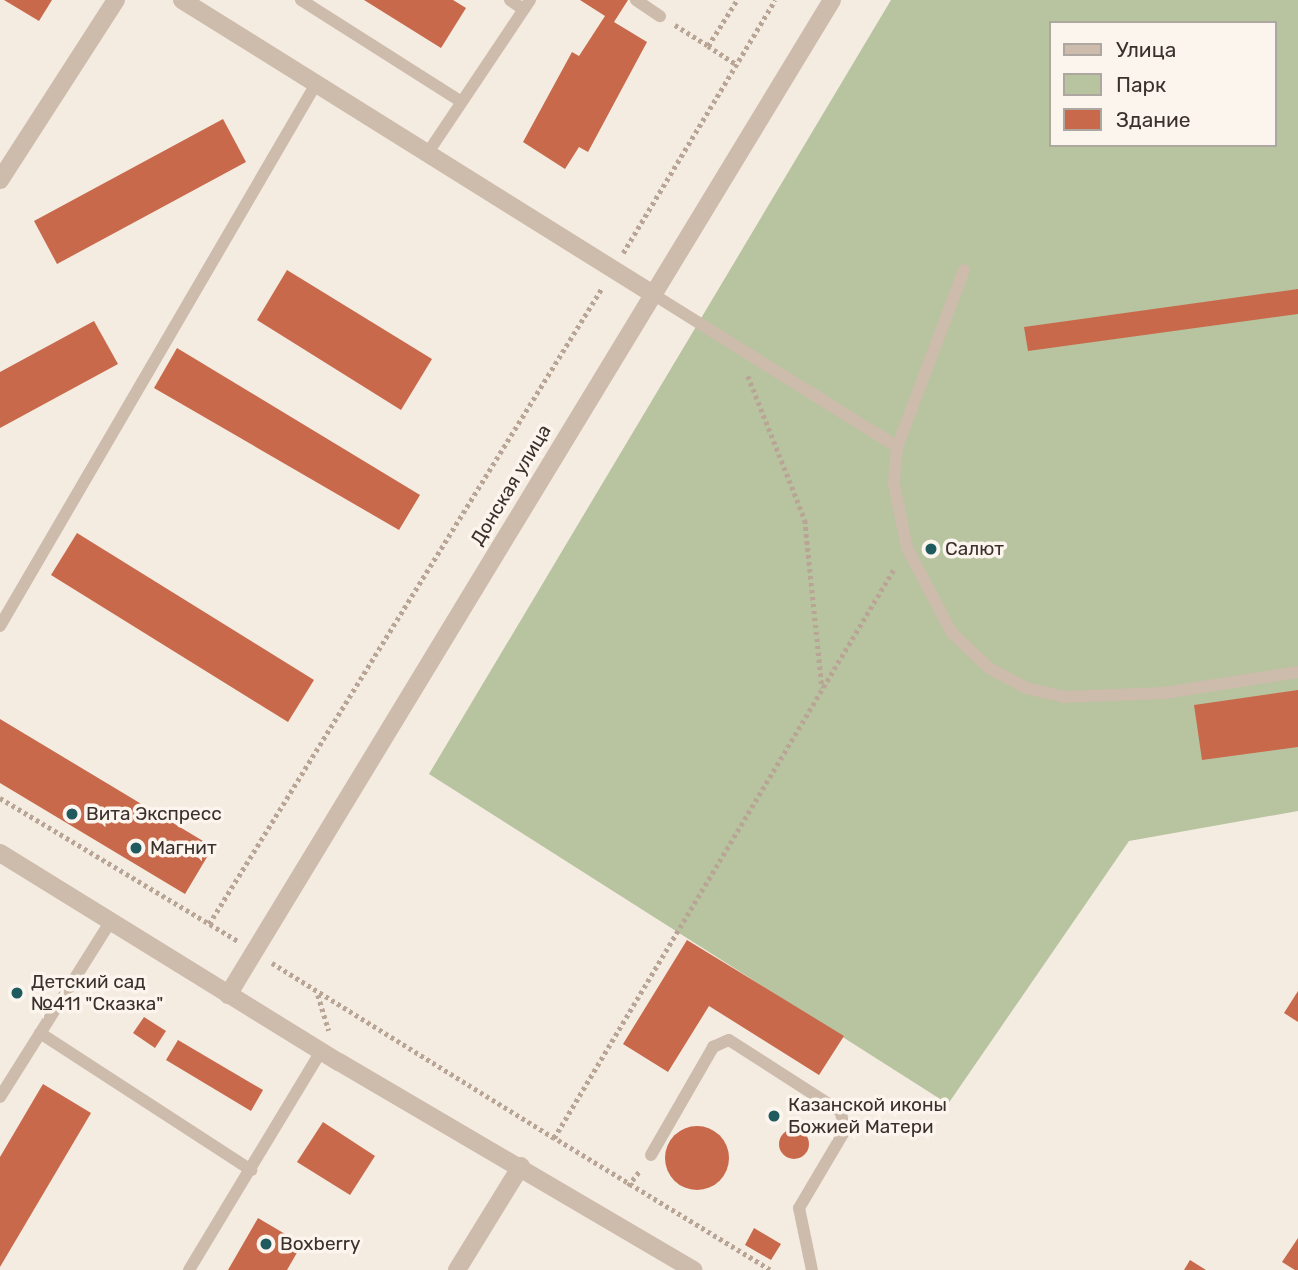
<!DOCTYPE html>
<meta charset="utf-8">
<style>
body{margin:0}
#map{position:relative;width:1298px;height:1270px;overflow:hidden;background:#f4ebe1;font-family:Rubik,sans-serif}
div>[style]{position:absolute}
.green>*{inset:0;background:#b8c4a0}
.building>*{inset:0;background:#c8694b}
.round{border-radius:50%}
.path>*{height:4.5px;margin-top:-2.25px;transform-origin:0;background:repeating-linear-gradient(90deg,#b9a596 0 3.5px,transparent 0 7px)}
.service>*{height:12px;margin:-6px;padding:0 6px;transform-origin:6px;border-radius:6px;background:#cdbbac}
.minor>*{height:18px;margin:-9px;padding:0 9px;transform-origin:9px;border-radius:9px;background:#cdbbac}
.dots>*{width:19px;height:19px;translate:-50% -50%;box-sizing:border-box;border:4px solid #fbf5ee;border-radius:50%}
span{translate:-50% -50%;white-space:nowrap;text-align:center;line-height:1.15;-webkit-text-stroke:7px #fbf5ee;paint-order:stroke}
.street-label{font-size:19px;color:#3b302b}
.poi-label{font-size:19px;color:#3b302b}
.left{translate:0 -50%;text-align:left}
.legend{position:absolute;left:1049px;top:21px;width:228px;height:126px;box-sizing:border-box;background:#fbf5ee;border:2px solid #aea6a0;margin:0;padding:9px 12px;list-style:none;font-size:21px;color:#3b302b}
.legend li{display:flex;align-items:center;gap:14px;height:35px}
.legend b{width:35px;border:2px solid #aea6a0}
</style>
<div id="map">
<div class="green">
<i style="clip-path:polygon(evenodd,891px 0,1298px 0,1298px 811px,1129px 841px,948px 1104px,429px 774px,891px 0,1051px 23px,1275px 23px,1275px 145px,1051px 145px,1051px 23px)"></i>
</div>
<div class="building">
<i style="clip-path:polygon(4px 0,52px 0,39px 21px)"></i>
<i style="clip-path:polygon(364px 0,453px 0,466px 8px,441px 48px)"></i>
<i style="clip-path:polygon(580px 0,628px 0,614px 22px,647px 42px,588px 152px,579px 147px,565px 169px,523px 142px,572px 52px,579px 56px,605px 16px)"></i>
<i style="clip-path:polygon(223px 119px,246px 162px,57px 264px,34px 221px)"></i>
<i style="clip-path:polygon(287px 270px,432px 359px,401px 410px,257px 320px)"></i>
<i style="clip-path:polygon(1298px 289px,1298px 314px,1028px 351px,1024px 327px)"></i>
<i style="clip-path:polygon(94px 321px,118px 364px,0 428px,0 372px)"></i>
<i style="clip-path:polygon(177px 348px,420px 495px,399px 530px,154px 388px)"></i>
<i style="clip-path:polygon(77px 533px,314px 680px,288px 722px,51px 575px)"></i>
<i style="clip-path:polygon(1298px 690px,1298px 747px,1202px 760px,1194px 705px)"></i>
<i style="clip-path:polygon(0 719px,213px 847px,185px 894px,0 783px)"></i>
<i style="clip-path:polygon(687px 940px,844px 1036px,819px 1075px,709px 1006px,668px 1072px,623px 1044px)"></i>
<i style="clip-path:polygon(1298px 991px,1298px 1022px,1284px 1013px)"></i>
<i style="clip-path:polygon(144px 1017px,166px 1031px,155px 1048px,133px 1033px)"></i>
<i style="clip-path:polygon(178px 1040px,263px 1090px,251px 1111px,166px 1060px)"></i>
<i style="clip-path:polygon(43px 1084px,91px 1113px,0 1267px,0 1157px)"></i>
<i style="clip-path:polygon(323px 1122px,375px 1156px,350px 1195px,297px 1162px)"></i>
<i class="round" style="left:665px;top:1126px;width:64px;height:64px"></i>
<i class="round" style="left:779px;top:1129px;width:30px;height:30px"></i>
<i style="clip-path:polygon(258px 1218px,302px 1244px,287px 1270px,228px 1270px)"></i>
<i style="clip-path:polygon(754px 1228px,781px 1244px,771px 1260px,745px 1245px)"></i>
<i style="clip-path:polygon(1298px 1238px,1298px 1270px,1295px 1270px,1282px 1262px)"></i>
<i style="clip-path:polygon(1190px 1260px,1206px 1270px,1184px 1270px)"></i>
</div>
<div class="path">
<i style="left:675px;top:25px;width:39px;rotate:32deg"></i>
<i style="left:708px;top:46px;width:54px;rotate:-57.8deg"></i>
<i style="left:708px;top:46px;width:33px;rotate:33deg"></i>
<i style="left:623px;top:253px;width:295px;rotate:-59deg"></i>
<i style="left:748px;top:376px;width:155px;rotate:68.4deg"></i>
<i style="left:805px;top:520px;width:169px;rotate:84.2deg"></i>
<i style="left:0;top:798px;width:278px;rotate:31deg"></i>
<i style="left:209px;top:924px;width:748px;rotate:-58.29deg"></i>
<i style="left:272px;top:963px;width:332px;rotate:31.8deg"></i>
<i style="left:318px;top:995px;width:37px;rotate:73deg"></i>
<i style="left:628px;top:1186px;width:20px;rotate:-53deg"></i>
<i style="left:770px;top:1270px;width:253px;rotate:-148.6deg"></i>
<i style="left:554px;top:1138px;width:665px;rotate:-59.15deg"></i>
</div>
<div class="service">
<i style="left:301px;top:0;width:188px;rotate:32.4deg"></i>
<i style="left:510px;top:0;width:16px;rotate:35deg"></i>
<i style="left:636px;top:0;width:29px;rotate:34deg"></i>
<i style="left:427px;top:154px;width:185px;rotate:-56.2deg"></i>
<i style="left:964px;top:270px;width:189px;rotate:110.7deg"></i>
<i style="left:897px;top:447px;width:37px;rotate:95deg"></i>
<i style="left:894px;top:484px;width:65px;rotate:78.5deg"></i>
<i style="left:907px;top:548px;width:96px;rotate:62.1deg"></i>
<i style="left:952px;top:633px;width:51px;rotate:43.4deg"></i>
<i style="left:989px;top:668px;width:42px;rotate:28.4deg"></i>
<i style="left:1026px;top:688px;width:39px;rotate:13deg"></i>
<i style="left:1064px;top:697px;width:100px;rotate:-2.3deg"></i>
<i style="left:1164px;top:693px;width:136px;rotate:-8.9deg"></i>
<i style="left:651px;top:293px;width:290px;rotate:32deg"></i>
<i style="left:0;top:626px;width:627px;rotate:-59.76deg"></i>
<i style="left:40px;top:1033px;width:252px;rotate:33deg"></i>
<i style="left:0;top:1097px;width:208px;rotate:-57.8deg"></i>
<i style="left:651px;top:1155px;width:125px;rotate:-60.1deg"></i>
<i style="left:713px;top:1047px;width:17px;rotate:-24deg"></i>
<i style="left:729px;top:1040px;width:133px;rotate:32.7deg"></i>
<i style="left:841px;top:1112px;width:20px;rotate:81deg"></i>
<i style="left:844px;top:1132px;width:88px;rotate:120.6deg"></i>
<i style="left:799px;top:1208px;width:63px;rotate:78.2deg"></i>
<i style="left:189px;top:1270px;width:256px;rotate:-58.9deg"></i>
</div>
<div class="minor">
<i style="left:182px;top:0;width:553px;rotate:31.99deg"></i>
<i style="left:0;top:180px;width:214px;rotate:-57.2deg"></i>
<i style="left:0;top:853px;width:398px;rotate:31.7deg"></i>
<i style="left:339px;top:1062px;width:411px;rotate:30.4deg"></i>
<i style="left:228px;top:995px;width:1164px;rotate:-58.74deg"></i>
<i style="left:457px;top:1270px;width:122px;rotate:-58.4deg"></i>
</div>
<div class="dots">
<i style="left:931px;top:549px;background:#1f5a5e"></i>
<i style="left:72px;top:814px;background:#1f5a5e"></i>
<i style="left:136px;top:848px;background:#1f5a5e"></i>
<i style="left:17px;top:993px;background:#1f5a5e"></i>
<i style="left:774px;top:1116px;background:#1f5a5e"></i>
<i style="left:266px;top:1244px;background:#1f5a5e"></i>
</div>
<div class="street-label">
<span style="left:511px;top:485px;rotate:-59deg">Донская улица</span>
</div>
<div class="poi-label">
<span class="left" style="left:945px;top:549px">Салют</span>
<span class="left" style="left:86px;top:814px">Вита Экспресс</span>
<span class="left" style="left:150px;top:848px">Магнит</span>
<span class="left" style="left:31px;top:993px">Детский сад<br>№411 "Сказка"</span>
<span class="left" style="left:788px;top:1116px">Казанской иконы<br>Божией Матери</span>
<span class="left" style="left:280px;top:1244px">Boxberry</span>
</div>
<ul class="legend">
<li><b style="height:9px;background:#cdbbac"></b>Улица</li>
<li><b style="height:19px;background:#b8c4a0"></b>Парк</li>
<li><b style="height:19px;background:#c8694b"></b>Здание</li>
</ul>
</div>
